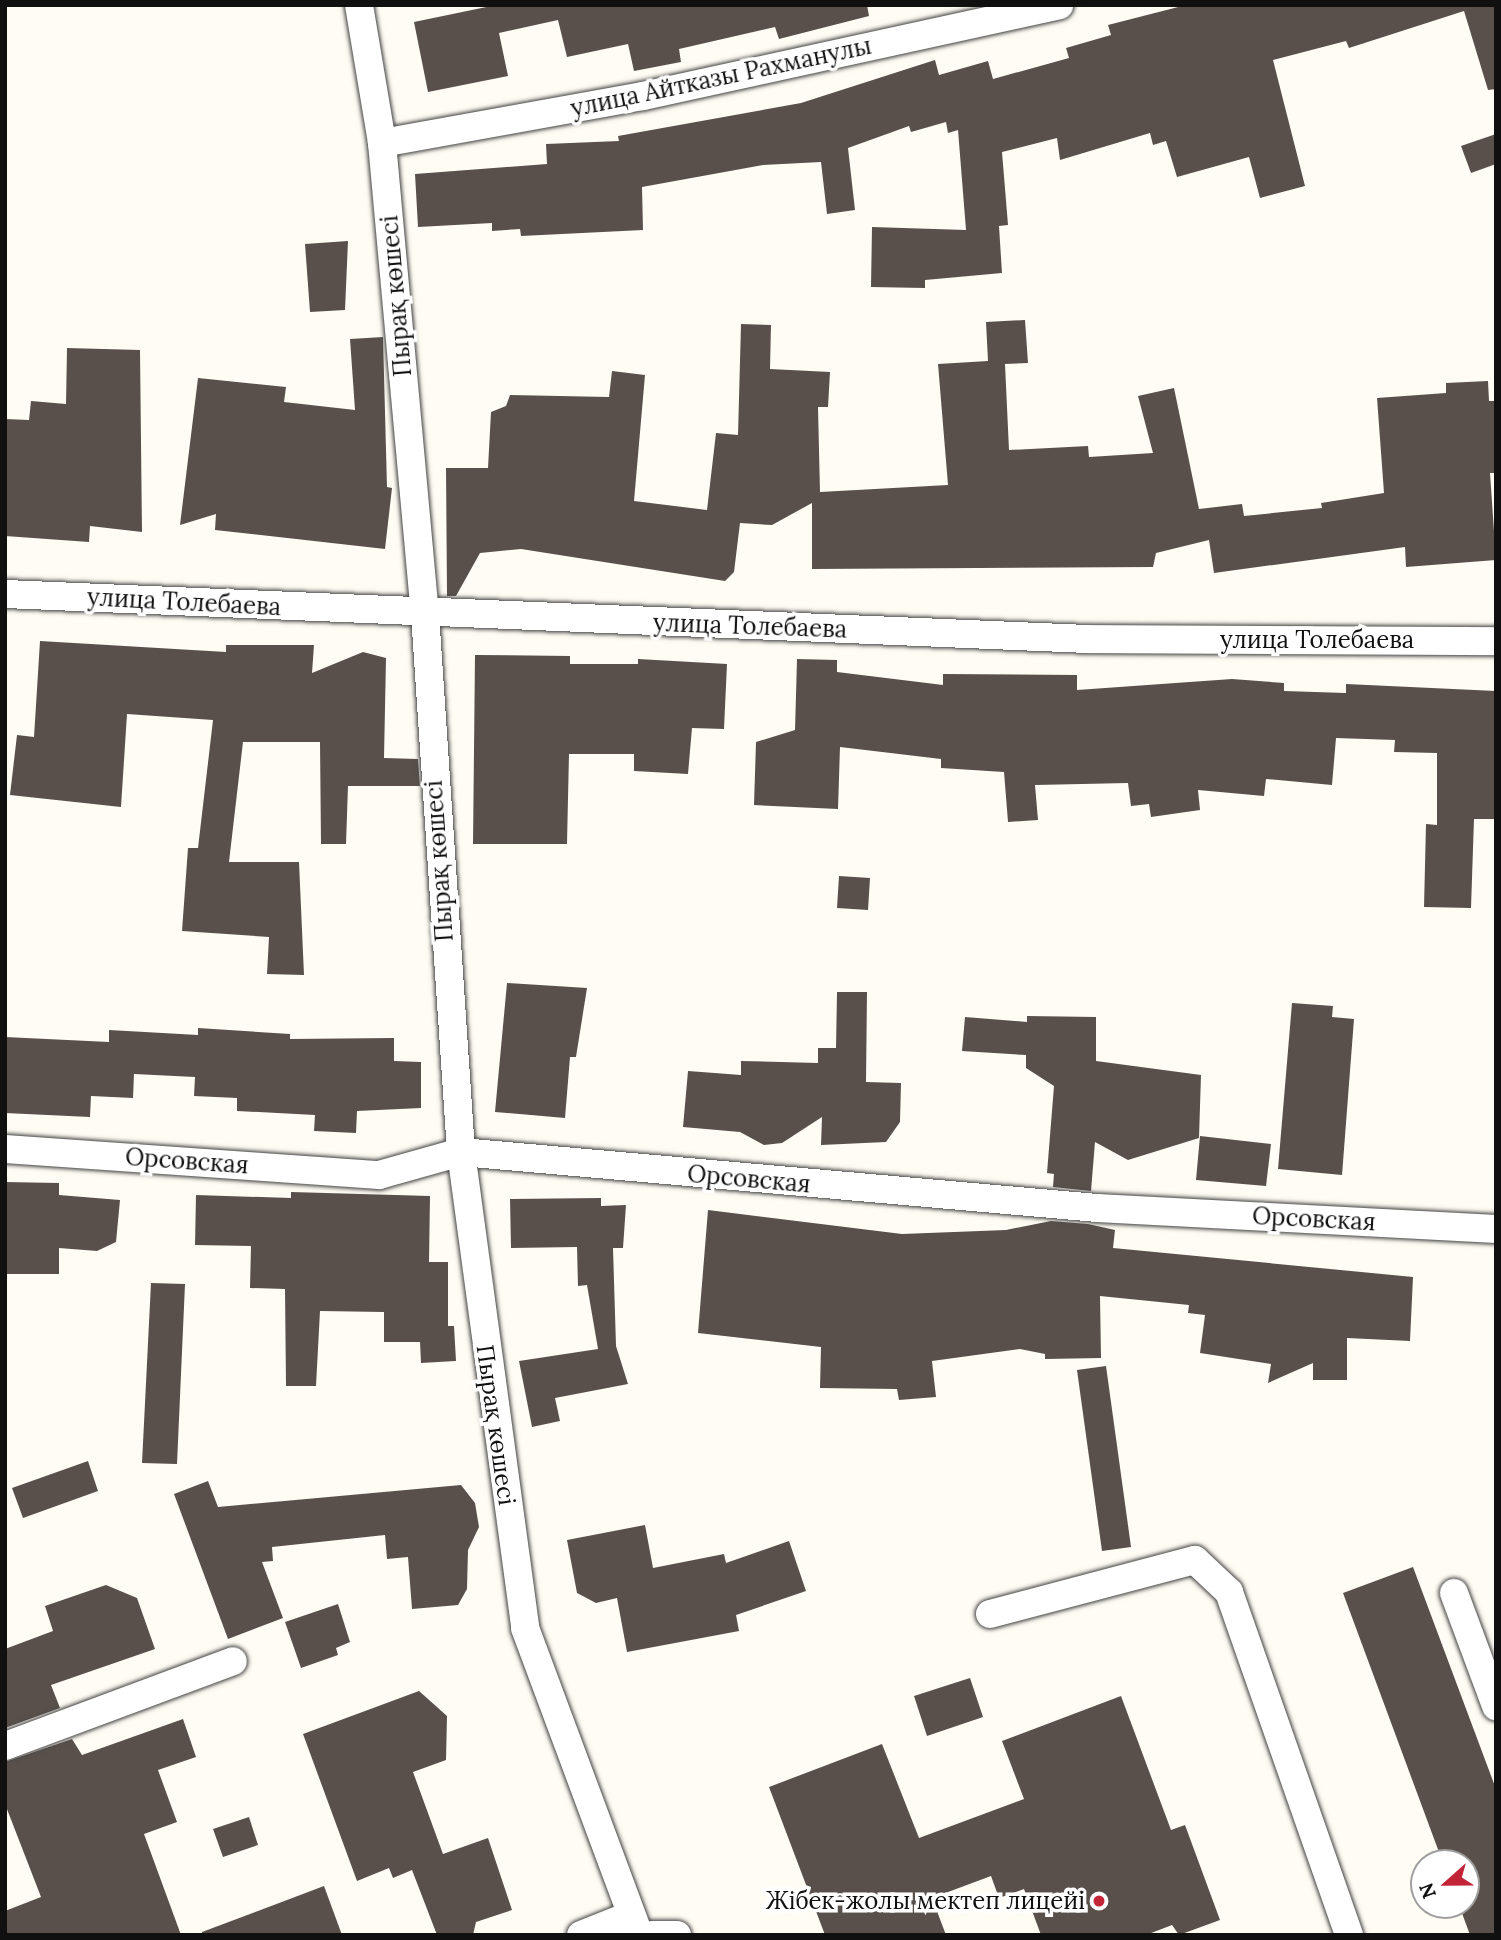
<!DOCTYPE html>
<meta charset="utf-8">
<style>
body{margin:0}
#map{position:relative;width:1501px;height:1940px;overflow:hidden;background:#fffcf3;font-family:Lora,serif}
div>[style]{position:absolute}
.building>*{inset:0;background:#59504c}
.roads{filter:drop-shadow(0 0 2px #434343) drop-shadow(0 0 2px #434343)}
.minor>*{height:28px;margin:-14px;padding:0 14px;transform-origin:14px;border-radius:14px;background:#fff}
.dots>*{width:19px;height:19px;translate:-50% -50%;box-sizing:border-box;border:4px solid #fff;border-radius:50%}
span{translate:-50% -50%;white-space:nowrap;text-align:center;line-height:1.15;-webkit-text-stroke:7px #fff;paint-order:stroke}
.street-label{font-size:24px;color:#101010}
.poi-label{font-size:24px;color:#101010}
.right{translate:-100% -50%;text-align:right}
.frame{position:absolute;inset:0;border:7px solid #101010;pointer-events:none}
.north{position:absolute;left:1410px;top:1849px;width:70px;height:70px;box-sizing:border-box;background:#fff;border:2px solid #9f9f9f;border-radius:50%;rotate:249deg;font-size:19px;font-weight:700;line-height:28px;text-align:center;color:#101010}
.north::after{content:'';display:block;margin:auto;width:24px;height:32px;background:#c32538;clip-path:polygon(50% 0,100% 100%,50% 72%,0 100%)}
</style>
<div id="map">
<div class="building">
<i style="clip-path:polygon(496px 5px,867px 5px,869px 16px,779px 39px,775px 27px,679px 49px,681px 62px,634px 71px,628px 44px,567px 57px,558px 20px,499px 33px,508px 76px,428px 92px,414px 22px)"></i>
<i style="clip-path:polygon(1186px 5px,1496px 5px,1496px 89px,1488px 90px,1464px 11px,1349px 48px,1346px 41px,1273px 60px,1305px 186px,1260px 198px,1249px 157px,1177px 177px,1166px 141px,1153px 145px,1150px 133px,1060px 160px,1057px 138px,1002px 152px,1008px 225px,999px 226px,1002px 273px,925px 280px,925px 288px,871px 287px,872px 227px,966px 230px,958px 130px,948px 133px,946px 122px,911px 132px,909px 126px,848px 148px,855px 210px,827px 214px,821px 162px,763px 165px,642px 187px,643px 230px,521px 236px,520px 229px,492px 231px,492px 223px,418px 227px,415px 174px,547px 164px,546px 144px,619px 141px,618px 136px,801px 103px,935px 60px,939px 75px,988px 61px,993px 79px,1069px 58px,1066px 48px,1111px 35px,1108px 25px)"></i>
<i style="clip-path:polygon(1496px 134px,1496px 164px,1471px 173px,1461px 146px)"></i>
<i style="clip-path:polygon(348px 241px,345px 310px,310px 312px,305px 244px)"></i>
<i style="clip-path:polygon(1025px 320px,1028px 363px,1005px 364px,1009px 450px,1088px 446px,1089px 457px,1153px 453px,1138px 396px,1174px 388px,1199px 509px,1242px 504px,1244px 516px,1322px 508px,1321px 503px,1384px 493px,1377px 398px,1446px 393px,1446px 383px,1488px 381px,1489px 401px,1496px 401px,1496px 473px,1490px 473px,1496px 560px,1406px 567px,1405px 547px,1214px 573px,1209px 540px,1156px 553px,1153px 567px,812px 569px,812px 503px,772px 525px,740px 523px,734px 572px,725px 581px,521px 549px,480px 553px,456px 596px,447px 596px,446px 468px,488px 468px,491px 412px,506px 406px,510px 395px,609px 397px,612px 371px,645px 375px,634px 501px,707px 510px,716px 433px,738px 435px,741px 324px,771px 325px,770px 369px,830px 372px,828px 407px,818px 407px,820px 492px,948px 485px,938px 364px,988px 361px,986px 322px)"></i>
<i style="clip-path:polygon(383px 337px,387px 487px,392px 488px,385px 549px,215px 530px,216px 514px,180px 525px,198px 378px,286px 387px,284px 402px,355px 410px,350px 339px)"></i>
<i style="clip-path:polygon(67px 348px,140px 350px,142px 532px,90px 526px,89px 542px,5px 536px,5px 419px,29px 420px,31px 401px,66px 404px)"></i>
<i style="clip-path:polygon(40px 641px,226px 652px,226px 645px,314px 645px,312px 673px,363px 652px,386px 658px,384px 758px,418px 759px,420px 786px,348px 786px,346px 844px,321px 844px,320px 742px,243px 742px,229px 862px,299px 862px,304px 975px,267px 974px,269px 937px,182px 931px,188px 848px,198px 848px,213px 720px,127px 714px,121px 807px,10px 795px,17px 735px,34px 737px)"></i>
<i style="clip-path:polygon(475px 655px,570px 656px,570px 664px,638px 664px,638px 659px,727px 664px,724px 729px,692px 728px,688px 774px,634px 771px,634px 754px,569px 754px,567px 844px,473px 844px)"></i>
<i style="clip-path:polygon(797px 659px,837px 660px,837px 672px,943px 685px,943px 674px,1077px 675px,1077px 690px,1232px 679px,1284px 683px,1284px 691px,1346px 693px,1346px 684px,1496px 691px,1496px 819px,1474px 819px,1471px 908px,1424px 907px,1426px 824px,1437px 825px,1437px 753px,1394px 752px,1395px 740px,1336px 738px,1332px 785px,1266px 779px,1264px 796px,1198px 790px,1200px 810px,1151px 817px,1149px 804px,1131px 806px,1128px 783px,1035px 785px,1038px 820px,1008px 822px,1004px 772px,941px 768px,941px 759px,840px 747px,838px 809px,754px 805px,756px 742px,795px 730px)"></i>
<i style="clip-path:polygon(839px 876px,870px 878px,868px 910px,837px 908px)"></i>
<i style="clip-path:polygon(507px 983px,587px 988px,576px 1057px,570px 1057px,565px 1118px,495px 1112px)"></i>
<i style="clip-path:polygon(837px 992px,867px 992px,866px 1082px,901px 1083px,900px 1122px,886px 1142px,821px 1145px,822px 1117px,782px 1143px,764px 1145px,740px 1132px,683px 1127px,688px 1071px,741px 1075px,741px 1061px,818px 1063px,818px 1048px,836px 1048px)"></i>
<i style="clip-path:polygon(1292px 1003px,1333px 1006px,1332px 1017px,1354px 1019px,1342px 1175px,1278px 1169px)"></i>
<i style="clip-path:polygon(1027px 1016px,1096px 1017px,1096px 1061px,1201px 1075px,1199px 1138px,1128px 1160px,1095px 1142px,1091px 1191px,1053px 1187px,1054px 1174px,1047px 1173px,1054px 1086px,1026px 1068px,1026px 1055px,962px 1051px,965px 1017px,1027px 1022px)"></i>
<i style="clip-path:polygon(198px 1028px,290px 1034px,290px 1039px,394px 1038px,394px 1061px,421px 1062px,421px 1108px,357px 1111px,356px 1133px,314px 1131px,315px 1115px,237px 1111px,237px 1098px,194px 1096px,195px 1077px,134px 1074px,133px 1098px,91px 1096px,90px 1117px,5px 1113px,5px 1037px,109px 1042px,109px 1030px,198px 1035px)"></i>
<i style="clip-path:polygon(1200px 1136px,1271px 1144px,1266px 1186px,1196px 1180px)"></i>
<i style="clip-path:polygon(5px 1182px,59px 1183px,59px 1195px,120px 1200px,116px 1242px,97px 1251px,59px 1248px,59px 1274px,5px 1274px)"></i>
<i style="clip-path:polygon(291px 1192px,430px 1196px,429px 1262px,448px 1262px,448px 1326px,454px 1326px,456px 1361px,421px 1363px,420px 1342px,384px 1342px,384px 1312px,320px 1311px,316px 1386px,286px 1386px,285px 1289px,250px 1288px,251px 1246px,195px 1245px,196px 1195px,291px 1198px)"></i>
<i style="clip-path:polygon(601px 1198px,601px 1206px,626px 1205px,623px 1248px,613px 1248px,616px 1346px,628px 1384px,555px 1398px,560px 1421px,532px 1427px,519px 1361px,598px 1349px,587px 1285px,578px 1286px,577px 1247px,511px 1248px,510px 1199px)"></i>
<i style="clip-path:polygon(708px 1210px,902px 1234px,1006px 1230px,1051px 1221px,1088px 1224px,1115px 1230px,1113px 1248px,1413px 1277px,1410px 1341px,1347px 1338px,1347px 1380px,1313px 1380px,1313px 1363px,1268px 1383px,1271px 1364px,1200px 1353px,1205px 1315px,1188px 1313px,1189px 1305px,1100px 1296px,1101px 1358px,1045px 1359px,1045px 1354px,1020px 1349px,932px 1361px,936px 1397px,899px 1400px,897px 1389px,820px 1388px,821px 1347px,698px 1333px)"></i>
<i style="clip-path:polygon(151px 1283px,185px 1284px,177px 1464px,142px 1463px)"></i>
<i style="clip-path:polygon(1106px 1366px,1131px 1547px,1102px 1551px,1077px 1370px)"></i>
<i style="clip-path:polygon(88px 1461px,98px 1491px,23px 1518px,12px 1488px)"></i>
<i style="clip-path:polygon(208px 1481px,218px 1507px,461px 1485px,475px 1503px,479px 1527px,468px 1550px,467px 1589px,458px 1605px,412px 1609px,408px 1557px,387px 1559px,385px 1535px,272px 1547px,273px 1561px,262px 1562px,283px 1618px,228px 1639px,174px 1494px)"></i>
<i style="clip-path:polygon(645px 1525px,653px 1568px,724px 1554px,726px 1563px,789px 1541px,806px 1591px,736px 1615px,739px 1631px,627px 1652px,617px 1598px,596px 1603px,577px 1593px,567px 1540px)"></i>
<i style="clip-path:polygon(1413px 1567px,1496px 1789px,1496px 1935px,1470px 1935px,1459px 1905px,1466px 1905px,1466px 1863px,1443px 1863px,1343px 1593px)"></i>
<i style="clip-path:polygon(106px 1585px,137px 1598px,155px 1649px,51px 1685px,60px 1708px,5px 1728px,5px 1649px,53px 1631px,45px 1606px)"></i>
<i style="clip-path:polygon(338px 1604px,350px 1642px,336px 1648px,338px 1655px,301px 1668px,285px 1622px)"></i>
<i style="clip-path:polygon(970px 1678px,983px 1717px,927px 1736px,914px 1696px)"></i>
<i style="clip-path:polygon(419px 1691px,447px 1716px,446px 1760px,413px 1772px,443px 1854px,488px 1838px,512px 1910px,476px 1922px,473px 1935px,437px 1935px,412px 1870px,393px 1878px,389px 1868px,357px 1881px,303px 1734px)"></i>
<i style="clip-path:polygon(1121px 1696px,1171px 1830px,1185px 1825px,1220px 1920px,1179px 1935px,1172px 1925px,1146px 1935px,1041px 1935px,1024px 1889px,999px 1898px,991px 1876px,932px 1898px,946px 1935px,825px 1935px,769px 1787px,882px 1744px,919px 1838px,1024px 1799px,1002px 1741px)"></i>
<i style="clip-path:polygon(183px 1719px,196px 1757px,158px 1770px,177px 1822px,144px 1834px,181px 1935px,5px 1935px,5px 1911px,41px 1897px,5px 1804px,5px 1762px,72px 1739px,82px 1755px)"></i>
<i style="clip-path:polygon(249px 1817px,258px 1845px,223px 1857px,213px 1829px)"></i>
<i style="clip-path:polygon(324px 1886px,342px 1935px,202px 1935px,202px 1932px)"></i>
</div>
<div class="roads">
<div class="minor">
<i style="left:359px;top:5px;width:140px;rotate:80.5deg"></i>
<i style="left:382px;top:143px;width:473px;rotate:84.8deg"></i>
<i style="left:425px;top:614px;width:539px;rotate:86.17deg"></i>
<i style="left:461px;top:1152px;width:480px;rotate:82.3deg"></i>
<i style="left:525px;top:1628px;width:327px;rotate:69.6deg"></i>
<i style="left:382px;top:143px;width:265px;rotate:-10.2deg"></i>
<i style="left:643px;top:96px;width:426px;rotate:-12.3deg"></i>
<i style="left:5px;top:594px;width:1083px;rotate:2.38deg"></i>
<i style="left:1087px;top:639px;width:409px;rotate:0.3deg"></i>
<i style="left:5px;top:1149px;width:375px;rotate:4deg"></i>
<i style="left:379px;top:1175px;width:85px;rotate:-15.7deg"></i>
<i style="left:461px;top:1152px;width:638px;rotate:5.03deg"></i>
<i style="left:1097px;top:1208px;width:400px;rotate:3deg"></i>
<i style="left:1454px;top:1593px;width:121px;rotate:69.6deg"></i>
<i style="left:990px;top:1614px;width:212px;rotate:-14.8deg"></i>
<i style="left:1195px;top:1560px;width:47px;rotate:43.3deg"></i>
<i style="left:1229px;top:1592px;width:363px;rotate:70.7deg"></i>
<i style="left:5px;top:1746px;width:243px;rotate:-20.4deg"></i>
<i style="left:581px;top:1935px;width:54px;rotate:-21.8deg"></i>
<i style="left:652px;top:1935px;width:25px"></i>
</div>
</div>
<div class="dots">
<i style="left:1099px;top:1901px;background:#c32538"></i>
</div>
<div class="street-label">
<span style="left:721px;top:77px;rotate:-12deg">улица Айтказы Рахманулы</span>
<span style="left:396px;top:296px;rotate:-95deg">Пырақ көшесі</span>
<span style="left:184px;top:602px;rotate:3deg">улица Толебаева</span>
<span style="left:750px;top:626px;rotate:2deg">улица Толебаева</span>
<span style="left:1317px;top:640px">улица Толебаева</span>
<span style="left:439px;top:861px;rotate:-94deg">Пырақ көшесі</span>
<span style="left:187px;top:1161px;rotate:4deg">Орсовская</span>
<span style="left:749px;top:1179px;rotate:5deg">Орсовская</span>
<span style="left:1314px;top:1219px;rotate:3deg">Орсовская</span>
<span style="left:496px;top:1425px;rotate:82deg">Пырақ көшесі</span>
</div>
<div class="poi-label">
<span class="right" style="left:1085px;top:1901px">Жібек-жолы мектеп лицейі</span>
</div>
<div class="frame"></div>
<div class="north">N</div>
</div>
